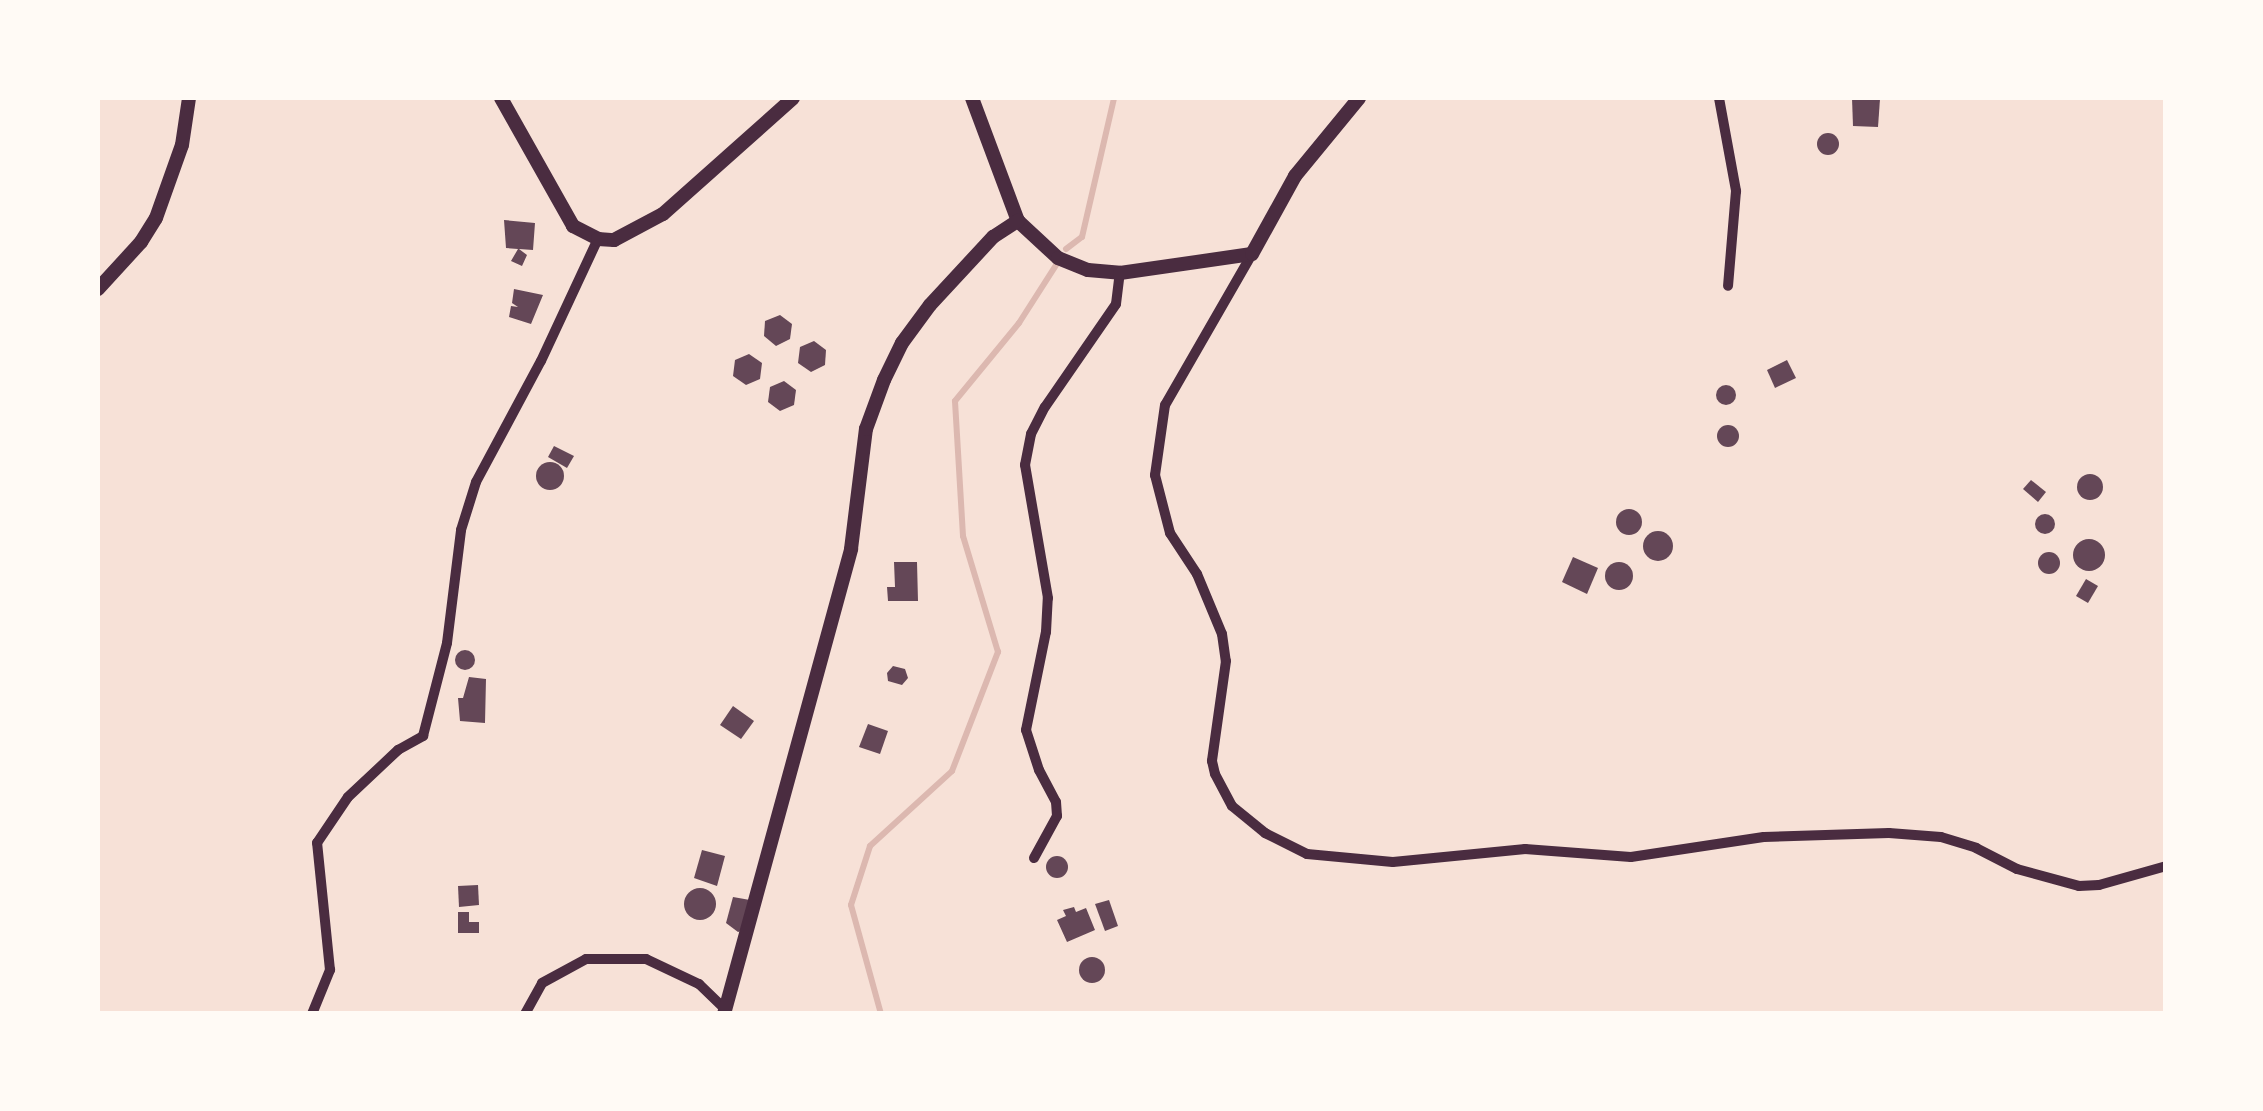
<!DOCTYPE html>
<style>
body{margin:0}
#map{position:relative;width:2263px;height:1111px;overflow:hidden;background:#f7e1d7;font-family:Spectral,serif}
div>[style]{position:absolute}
.stream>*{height:6px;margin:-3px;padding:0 3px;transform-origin:3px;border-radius:3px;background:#dcb8b0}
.building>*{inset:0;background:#644757}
.round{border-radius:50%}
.minor>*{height:10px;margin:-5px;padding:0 5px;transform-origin:5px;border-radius:5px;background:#4a2c40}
.tertiary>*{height:14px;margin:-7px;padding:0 7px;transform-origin:7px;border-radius:7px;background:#4a2c40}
span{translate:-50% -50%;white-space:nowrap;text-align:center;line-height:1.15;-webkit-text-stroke:10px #fffaf5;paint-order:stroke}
.frame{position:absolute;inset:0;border:100px solid #fffaf5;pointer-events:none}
</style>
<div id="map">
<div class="stream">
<i style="left:1066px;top:249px;width:20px;rotate:-37deg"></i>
<i style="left:1082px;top:237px;width:143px;rotate:-77deg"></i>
<i style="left:881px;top:1014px;width:113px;rotate:-105.4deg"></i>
<i style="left:851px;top:905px;width:62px;rotate:-72.1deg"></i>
<i style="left:870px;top:846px;width:111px;rotate:-42.4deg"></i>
<i style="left:952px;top:771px;width:128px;rotate:-68.9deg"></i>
<i style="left:998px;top:652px;width:121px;rotate:-106.8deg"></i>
<i style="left:963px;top:536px;width:135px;rotate:-93.4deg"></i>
<i style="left:955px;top:401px;width:101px;rotate:-50.6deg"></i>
<i style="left:1019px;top:323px;width:72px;rotate:-57.4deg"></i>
</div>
<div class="building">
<i style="clip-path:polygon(1852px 98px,1880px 99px,1878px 127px,1853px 126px)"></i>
<i class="round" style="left:1817px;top:133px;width:22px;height:22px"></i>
<i style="clip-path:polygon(504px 220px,535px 223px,533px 250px,519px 249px,527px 255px,522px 266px,511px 261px,518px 249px,506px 248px)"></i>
<i style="clip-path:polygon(514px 289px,543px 295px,531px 324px,509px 317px,511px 306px,518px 307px,512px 303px)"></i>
<i style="clip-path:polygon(780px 315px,792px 324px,790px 339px,776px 346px,764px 336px,765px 321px)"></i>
<i style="clip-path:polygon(814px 341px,826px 350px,825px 365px,811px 372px,798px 363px,800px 347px)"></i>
<i style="clip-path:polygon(749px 354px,762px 363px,760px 379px,746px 385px,733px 376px,735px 360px)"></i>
<i style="clip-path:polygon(1787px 360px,1796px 378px,1775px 388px,1767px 370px)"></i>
<i style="clip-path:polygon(784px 381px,796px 390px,794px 405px,780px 411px,768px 402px,770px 387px)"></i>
<i class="round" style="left:1716px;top:385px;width:20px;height:20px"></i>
<i class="round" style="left:1717px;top:425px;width:22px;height:22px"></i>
<i style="clip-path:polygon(554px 446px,574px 456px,567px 468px,548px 457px)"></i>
<i class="round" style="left:536px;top:462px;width:28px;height:28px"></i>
<i class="round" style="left:2077px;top:474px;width:26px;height:26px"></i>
<i style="clip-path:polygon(2031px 480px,2046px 492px,2038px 502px,2023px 489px)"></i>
<i class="round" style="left:1616px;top:509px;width:26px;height:26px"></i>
<i class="round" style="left:2035px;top:514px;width:20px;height:20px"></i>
<i class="round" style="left:1643px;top:531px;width:30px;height:30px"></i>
<i class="round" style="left:2073px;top:539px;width:32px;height:32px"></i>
<i class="round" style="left:2038px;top:552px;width:22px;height:22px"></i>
<i style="clip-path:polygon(1573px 557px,1598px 568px,1587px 594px,1562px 582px)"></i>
<i style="clip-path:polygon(894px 562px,917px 562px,918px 601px,888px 601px,887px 587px,895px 587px)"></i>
<i class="round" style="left:1605px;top:562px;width:28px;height:28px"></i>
<i style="clip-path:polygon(2086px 579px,2098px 586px,2088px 603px,2076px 596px)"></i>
<i class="round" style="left:455px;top:650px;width:20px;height:20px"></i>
<i style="clip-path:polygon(893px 666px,905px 669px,908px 678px,902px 685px,888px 681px,887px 673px)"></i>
<i style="clip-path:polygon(469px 677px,486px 679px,485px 723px,460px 721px,458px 698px,463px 698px)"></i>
<i style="clip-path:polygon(733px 706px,754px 721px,741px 739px,720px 725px)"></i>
<i style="clip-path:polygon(868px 724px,888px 731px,880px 754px,859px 747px)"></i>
<i style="clip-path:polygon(702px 850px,725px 856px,717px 886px,694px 878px)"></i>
<i class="round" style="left:1046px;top:856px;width:22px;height:22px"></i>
<i style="clip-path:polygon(478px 885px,479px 905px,459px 907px,458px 886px)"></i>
<i class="round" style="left:684px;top:888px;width:32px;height:32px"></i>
<i style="clip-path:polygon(733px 897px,750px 900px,744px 930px,738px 932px,726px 923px)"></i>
<i style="clip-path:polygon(1109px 900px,1118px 926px,1105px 931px,1095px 904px)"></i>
<i style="clip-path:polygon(1074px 907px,1076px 912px,1086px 908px,1095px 930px,1067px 942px,1057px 920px,1066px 916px,1063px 910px)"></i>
<i style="clip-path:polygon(458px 912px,469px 912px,469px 922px,479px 922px,479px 933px,458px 933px)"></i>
<i class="round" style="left:1079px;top:957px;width:26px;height:26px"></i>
</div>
<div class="minor">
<i style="left:1719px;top:98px;width:95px;rotate:79.6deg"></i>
<i style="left:1736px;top:191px;width:95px;rotate:94.8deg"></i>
<i style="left:1252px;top:254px;width:174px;rotate:119.9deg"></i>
<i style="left:1165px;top:405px;width:71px;rotate:98.1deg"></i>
<i style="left:1155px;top:475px;width:60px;rotate:75.5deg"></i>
<i style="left:1170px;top:533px;width:49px;rotate:56.6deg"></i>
<i style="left:1197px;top:574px;width:65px;rotate:67.4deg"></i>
<i style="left:1222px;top:634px;width:27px;rotate:82deg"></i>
<i style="left:1226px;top:661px;width:101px;rotate:98deg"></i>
<i style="left:1212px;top:761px;width:13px;rotate:77deg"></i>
<i style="left:1215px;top:774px;width:36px;rotate:62deg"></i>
<i style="left:1232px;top:806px;width:43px;rotate:39.3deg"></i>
<i style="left:1265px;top:833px;width:47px;rotate:26.6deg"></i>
<i style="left:1307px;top:854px;width:86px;rotate:5.3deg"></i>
<i style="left:1393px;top:862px;width:133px;rotate:-5.6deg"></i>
<i style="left:1525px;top:849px;width:106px;rotate:4.3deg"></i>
<i style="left:1631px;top:857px;width:134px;rotate:-8.6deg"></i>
<i style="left:1764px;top:837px;width:125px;rotate:-1.8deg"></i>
<i style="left:1889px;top:833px;width:52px;rotate:4.4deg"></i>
<i style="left:1941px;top:837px;width:37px;rotate:17deg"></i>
<i style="left:1976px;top:848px;width:46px;rotate:27.1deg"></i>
<i style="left:2017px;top:869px;width:64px;rotate:15.3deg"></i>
<i style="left:2079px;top:886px;width:20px;rotate:-3deg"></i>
<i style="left:2099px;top:885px;width:70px;rotate:-15.8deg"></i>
<i style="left:1034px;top:858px;width:48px;rotate:-61.3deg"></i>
<i style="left:1057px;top:816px;width:14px;rotate:-94deg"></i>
<i style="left:1056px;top:802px;width:36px;rotate:-118deg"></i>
<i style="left:1039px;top:770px;width:42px;rotate:-108deg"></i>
<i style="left:1026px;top:730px;width:100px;rotate:-78.5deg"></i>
<i style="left:1046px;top:632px;width:34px;rotate:-87deg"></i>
<i style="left:1048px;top:598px;width:135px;rotate:-99.8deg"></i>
<i style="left:1025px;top:465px;width:32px;rotate:-79deg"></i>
<i style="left:1031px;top:434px;width:30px;rotate:-63deg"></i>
<i style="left:1045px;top:407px;width:125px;rotate:-55.4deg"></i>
<i style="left:1116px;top:304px;width:31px;rotate:-83deg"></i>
<i style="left:312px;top:1014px;width:48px;rotate:-67.8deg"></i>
<i style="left:330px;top:970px;width:128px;rotate:-95.8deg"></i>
<i style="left:317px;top:843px;width:55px;rotate:-56deg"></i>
<i style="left:348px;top:797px;width:69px;rotate:-43.2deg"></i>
<i style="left:398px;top:750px;width:29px;rotate:-29deg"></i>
<i style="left:423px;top:736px;width:96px;rotate:-75.5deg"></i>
<i style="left:447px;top:643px;width:114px;rotate:-82.9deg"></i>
<i style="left:461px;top:530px;width:50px;rotate:-72.6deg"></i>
<i style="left:476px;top:482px;width:137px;rotate:-61.8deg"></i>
<i style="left:541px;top:361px;width:135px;rotate:-65deg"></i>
<i style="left:525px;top:1014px;width:35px;rotate:-61deg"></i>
<i style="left:542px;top:983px;width:50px;rotate:-28.6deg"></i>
<i style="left:586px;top:959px;width:60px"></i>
<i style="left:646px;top:959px;width:59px;rotate:25.3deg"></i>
<i style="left:699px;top:984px;width:36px;rotate:44deg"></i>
</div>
<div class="tertiary">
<i style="left:501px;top:98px;width:147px;rotate:60.6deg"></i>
<i style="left:573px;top:226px;width:28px;rotate:27deg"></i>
<i style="left:598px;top:239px;width:16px;rotate:4deg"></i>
<i style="left:614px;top:240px;width:55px;rotate:-28deg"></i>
<i style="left:663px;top:214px;width:174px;rotate:-41.7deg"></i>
<i style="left:972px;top:98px;width:131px;rotate:69.5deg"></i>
<i style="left:1018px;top:221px;width:54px;rotate:42.8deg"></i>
<i style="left:1058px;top:258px;width:32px;rotate:22deg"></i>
<i style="left:1088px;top:270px;width:32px;rotate:5deg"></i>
<i style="left:1120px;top:273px;width:133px;rotate:-8.2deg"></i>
<i style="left:1252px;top:254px;width:89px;rotate:-61.1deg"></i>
<i style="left:1295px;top:176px;width:101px;rotate:-50.6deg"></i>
<i style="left:98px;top:289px;width:64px;rotate:-47.5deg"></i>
<i style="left:141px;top:242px;width:28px;rotate:-58deg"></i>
<i style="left:156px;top:218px;width:77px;rotate:-70.4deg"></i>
<i style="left:182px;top:145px;width:48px;rotate:-81.5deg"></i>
<i style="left:724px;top:1014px;width:482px;rotate:-74.7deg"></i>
<i style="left:851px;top:549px;width:121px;rotate:-82.9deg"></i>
<i style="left:866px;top:429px;width:52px;rotate:-69.8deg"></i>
<i style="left:884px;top:380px;width:41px;rotate:-64.1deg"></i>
<i style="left:902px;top:343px;width:47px;rotate:-53.6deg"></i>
<i style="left:930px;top:305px;width:93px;rotate:-47.2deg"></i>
<i style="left:993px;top:237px;width:30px;rotate:-33deg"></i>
</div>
<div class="frame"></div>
</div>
